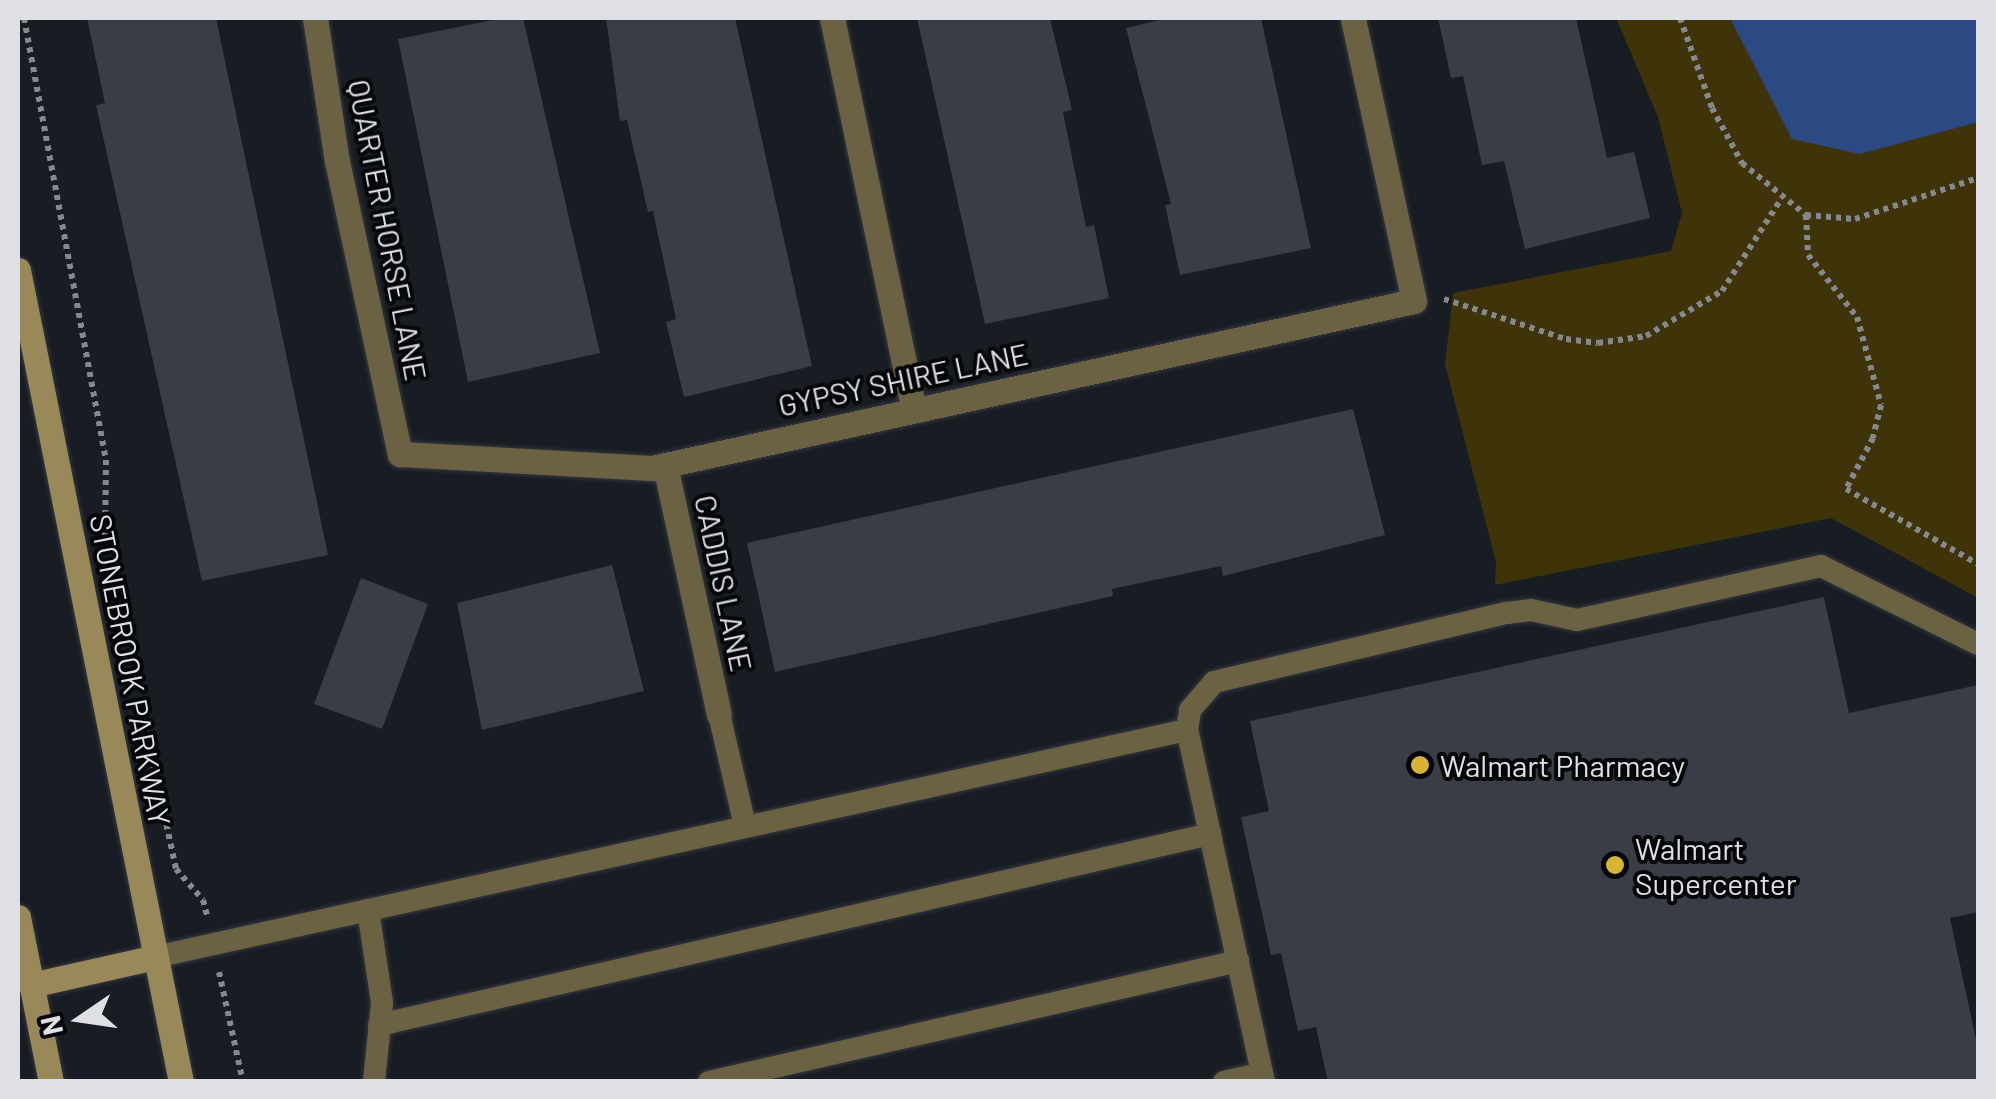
<!DOCTYPE html>
<style>
body{margin:0}
#map{position:relative;width:1996px;height:1099px;overflow:hidden;background:#181c23;font-family:Barlow,sans-serif}
div>[style]{position:absolute}
.green>*{inset:0;background:#3f3309}
.water>*{inset:0;background:#2b4a84}
.building>*{inset:0;background:#393d45}
.path>*{height:6px;margin-top:-3px;transform-origin:0;background:repeating-linear-gradient(90deg,#85888d 0 5px,transparent 0 10px)}
.roads{filter:drop-shadow(0 0 2px #34373e) drop-shadow(0 0 2px #34373e)}
.lane>*{height:22px;margin:-11px;padding:0 11px;transform-origin:11px;border-radius:11px;background:#6b6243}
.street>*{height:25px;margin:-12.5px;padding:0 12.5px;transform-origin:12.5px;border-radius:12.5px;background:#6b6243}
.secondary>*{height:25px;margin:-12.5px;padding:0 12.5px;transform-origin:12.5px;border-radius:12.5px;background:#998958}
.dots>*{width:28px;height:28px;translate:-50% -50%;box-sizing:border-box;border:5px solid #060709;border-radius:50%}
span{translate:-50% -50%;white-space:nowrap;text-align:center;line-height:1.15;-webkit-text-stroke:8px #060709;paint-order:stroke}
.street-label{font-size:30px;color:#dee0e5}
.poi-label{font-size:30px;color:#dee0e5}
.left{translate:0 -50%;text-align:left}
.frame{position:absolute;inset:0;border:20px solid #dee0e5;pointer-events:none}
.north{position:absolute;left:30px;top:969px;width:100px;height:100px;-webkit-text-stroke:8px #060709;paint-order:stroke;rotate:257deg;font-size:28px;font-weight:700;line-height:40px;text-align:center;color:#dee0e5}
.north::after{content:'';display:block;margin:auto;width:35px;height:45px;background:#dee0e5;clip-path:polygon(50% 0,100% 100%,50% 72%,0 100%)}
</style>
<div id="map">
<div class="green">
<i style="clip-path:polygon(1616px 18px,1978px 18px,1978px 598px,1831px 518px,1495px 585px,1496px 562px,1445px 364px,1453px 293px,1671px 251px,1682px 213px,1658px 117px)"></i>
</div>
<div class="water">
<i style="clip-path:polygon(1730px 18px,1978px 18px,1978px 122px,1860px 154px,1792px 139px)"></i>
</div>
<div class="building">
<i style="clip-path:polygon(87px 18px,216px 18px,328px 555px,202px 581px,96px 105px,105px 103px)"></i>
<i style="clip-path:polygon(503px 18px,523px 18px,600px 353px,468px 382px,398px 39px)"></i>
<i style="clip-path:polygon(606px 18px,735px 18px,812px 366px,684px 397px,666px 322px,676px 319px,653px 211px,648px 212px,627px 120px,620px 121px)"></i>
<i style="clip-path:polygon(917px 18px,1050px 18px,1072px 110px,1063px 112px,1086px 227px,1094px 225px,1109px 298px,985px 324px)"></i>
<i style="clip-path:polygon(1169px 18px,1261px 18px,1311px 248px,1180px 275px,1165px 205px,1171px 204px,1126px 28px)"></i>
<i style="clip-path:polygon(1438px 18px,1576px 18px,1607px 158px,1634px 152px,1650px 218px,1525px 249px,1504px 161px,1482px 165px,1463px 76px,1451px 78px)"></i>
<i style="clip-path:polygon(1353px 409px,1385px 535px,1223px 576px,1221px 566px,1112px 589px,1113px 596px,775px 672px,747px 543px)"></i>
<i style="clip-path:polygon(612px 565px,644px 691px,482px 730px,457px 603px)"></i>
<i style="clip-path:polygon(361px 578px,428px 604px,382px 729px,314px 704px)"></i>
<i style="clip-path:polygon(1824px 597px,1849px 713px,1978px 685px,1978px 912px,1950px 918px,1978px 1049px,1978px 1082px,1328px 1082px,1316px 1027px,1298px 1031px,1281px 953px,1271px 955px,1241px 817px,1269px 811px,1250px 721px)"></i>
</div>
<div class="path">
<i style="left:24px;top:18px;width:450px;rotate:79.5deg"></i>
<i style="left:106px;top:460px;width:79px;rotate:90.7deg"></i>
<i style="left:1680px;top:18px;width:96px;rotate:70.4deg"></i>
<i style="left:1712px;top:108px;width:63px;rotate:61.4deg"></i>
<i style="left:1742px;top:163px;width:82px;rotate:39.1deg"></i>
<i style="left:1806px;top:215px;width:49px;rotate:4.7deg"></i>
<i style="left:1855px;top:219px;width:130px;rotate:-18.4deg"></i>
<i style="left:1806px;top:215px;width:40px;rotate:87.1deg"></i>
<i style="left:1808px;top:255px;width:79px;rotate:51.7deg"></i>
<i style="left:1857px;top:317px;width:91px;rotate:74.7deg"></i>
<i style="left:1881px;top:405px;width:34px;rotate:104deg"></i>
<i style="left:1873px;top:438px;width:58px;rotate:117.9deg"></i>
<i style="left:1846px;top:489px;width:152px;rotate:29.6deg"></i>
<i style="left:1444px;top:299px;width:128px;rotate:18.2deg"></i>
<i style="left:1566px;top:339px;width:32px;rotate:7deg"></i>
<i style="left:1598px;top:343px;width:49px;rotate:-8.3deg"></i>
<i style="left:1646px;top:336px;width:88px;rotate:-30.6deg"></i>
<i style="left:1722px;top:291px;width:109px;rotate:-57.3deg"></i>
<i style="left:141px;top:707px;width:166px;rotate:77.8deg"></i>
<i style="left:176px;top:869px;width:41px;rotate:48.9deg"></i>
<i style="left:203px;top:900px;width:16px;rotate:75deg"></i>
<i style="left:219px;top:972px;width:113px;rotate:77.7deg"></i>
</div>
<div class="roads">
<div class="lane">
<i style="left:719px;top:714px;width:115px;rotate:76.9deg"></i>
<i style="left:368px;top:910px;width:94px;rotate:81.4deg"></i>
<i style="left:382px;top:1003px;width:79px;rotate:95.8deg"></i>
<i style="left:155px;top:957px;width:1057px;rotate:-12.41deg"></i>
<i style="left:379px;top:1025px;width:853px;rotate:-12.94deg"></i>
<i style="left:709px;top:1082px;width:543px;rotate:-12.88deg"></i>
<i style="left:1224px;top:1082px;width:39px;rotate:-13deg"></i>
<i style="left:1264px;top:1082px;width:360px;rotate:-102.3deg"></i>
<i style="left:1187px;top:730px;width:20px;rotate:-81deg"></i>
<i style="left:1190px;top:710px;width:37px;rotate:-49deg"></i>
<i style="left:1214px;top:682px;width:301px;rotate:-13.3deg"></i>
<i style="left:1507px;top:613px;width:24px;rotate:-7deg"></i>
<i style="left:1531px;top:610px;width:47px;rotate:12.3deg"></i>
<i style="left:1577px;top:620px;width:250px;rotate:-12.5deg"></i>
<i style="left:1821px;top:566px;width:175px;rotate:26.4deg"></i>
</div>
<div class="street">
<i style="left:315px;top:18px;width:145px;rotate:81.3deg"></i>
<i style="left:337px;top:161px;width:300px;rotate:77.9deg"></i>
<i style="left:400px;top:454px;width:252px;rotate:3.2deg"></i>
<i style="left:652px;top:468px;width:780px;rotate:-12.36deg"></i>
<i style="left:1414px;top:301px;width:289px;rotate:-102.2deg"></i>
<i style="left:832px;top:18px;width:400px;rotate:78.2deg"></i>
<i style="left:665px;top:465px;width:255px;rotate:77.8deg"></i>
</div>
<div class="secondary">
<i style="left:18px;top:270px;width:828px;rotate:78.65deg"></i>
<i style="left:18px;top:917px;width:168px;rotate:78.7deg"></i>
<i style="left:31px;top:985px;width:127px;rotate:-12.7deg"></i>
</div>
</div>
<div class="dots">
<i style="left:1420px;top:765px;background:#d8b434"></i>
<i style="left:1615px;top:865px;background:#d8b434"></i>
</div>
<div class="street-label">
<span style="left:388px;top:230px;rotate:79deg">QUARTER HORSE LANE</span>
<span style="left:903px;top:379px;rotate:-12deg">GYPSY SHIRE LANE</span>
<span style="left:724px;top:583px;rotate:78deg">CADDIS LANE</span>
<span style="left:131px;top:670px;rotate:79deg">STONEBROOK PARKWAY</span>
</div>
<div class="poi-label">
<span class="left" style="left:1440px;top:765px">Walmart Pharmacy</span>
<span class="left" style="left:1635px;top:865px">Walmart<br>Supercenter</span>
</div>
<div class="frame"></div>
<div class="north">N</div>
</div>
